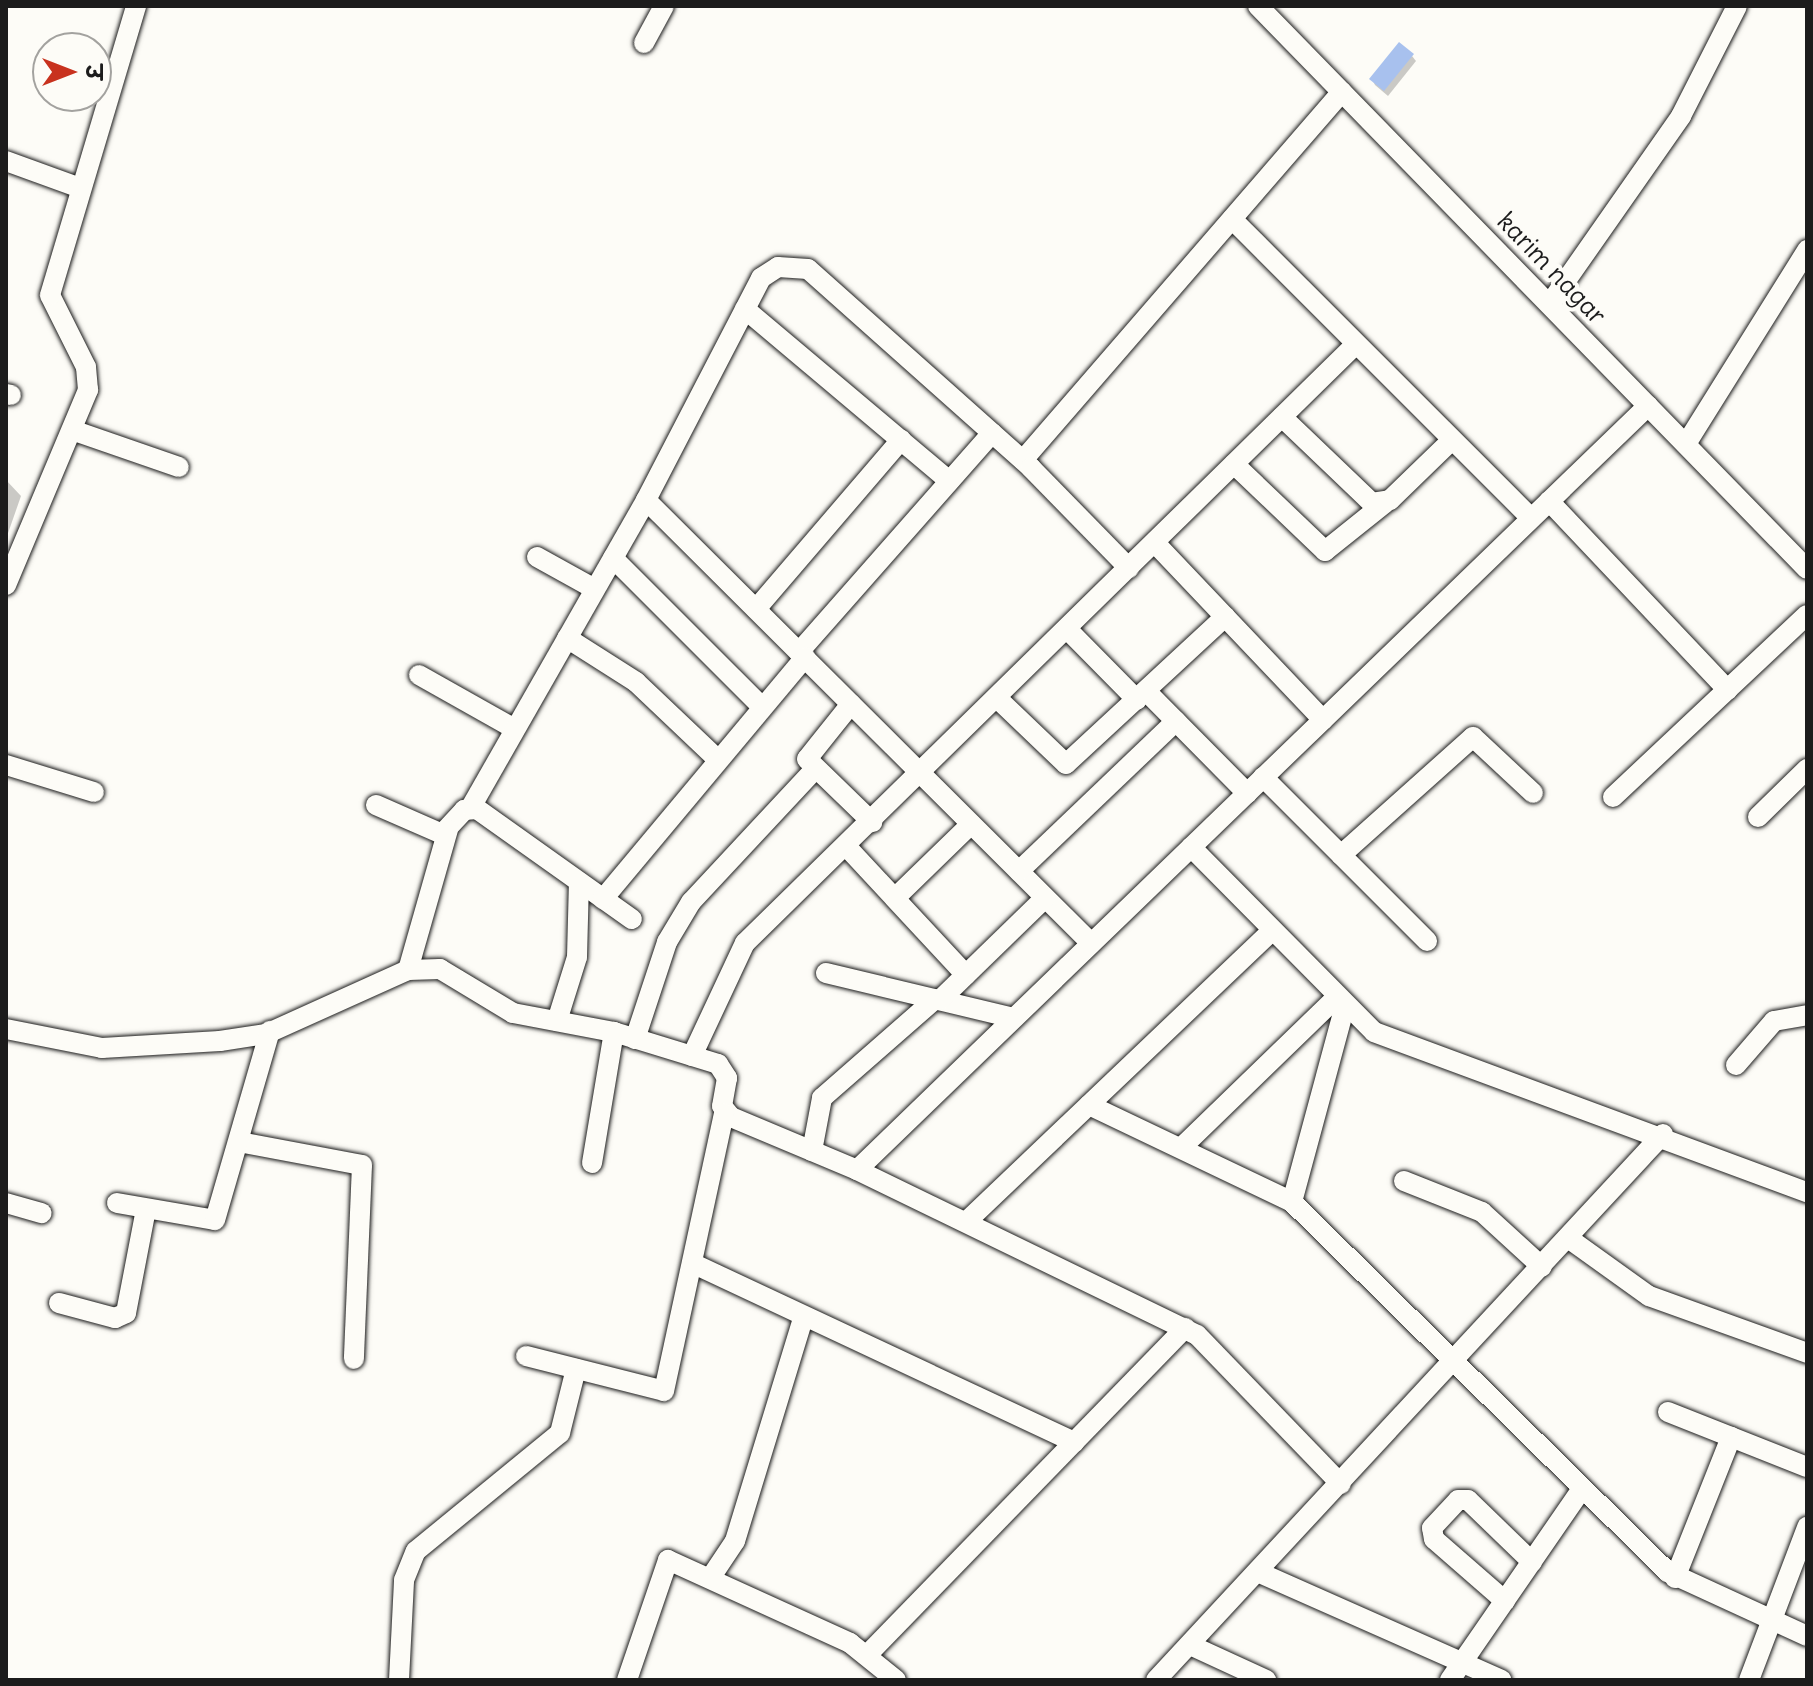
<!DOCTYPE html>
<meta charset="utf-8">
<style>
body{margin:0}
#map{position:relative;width:1813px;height:1686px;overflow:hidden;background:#fdfcf7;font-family:Delius,"Playpen Sans Deva",sans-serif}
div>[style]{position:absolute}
.shadow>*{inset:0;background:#0003}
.building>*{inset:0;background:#a8c1ee}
.roads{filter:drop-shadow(0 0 2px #1c1c1c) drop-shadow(0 0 2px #1c1c1c)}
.minor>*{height:20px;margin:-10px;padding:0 10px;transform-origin:10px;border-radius:10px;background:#fdfcf7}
span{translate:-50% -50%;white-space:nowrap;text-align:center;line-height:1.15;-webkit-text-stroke:8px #fdfcf7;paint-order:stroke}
.street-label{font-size:26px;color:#1c1c1c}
.frame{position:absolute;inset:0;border:8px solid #1c1c1c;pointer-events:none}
.north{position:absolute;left:32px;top:32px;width:80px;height:80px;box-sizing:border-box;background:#fdfcf7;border:2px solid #a3a29f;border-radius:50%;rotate:90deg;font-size:22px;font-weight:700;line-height:32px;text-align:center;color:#1c1c1c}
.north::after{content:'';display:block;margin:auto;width:28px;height:36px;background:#c8321e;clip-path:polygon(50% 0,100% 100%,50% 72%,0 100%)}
</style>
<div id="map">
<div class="shadow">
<i style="clip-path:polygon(1412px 56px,1416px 61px,1388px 96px,1375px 85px,1372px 79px)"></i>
<i style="clip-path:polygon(6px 480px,21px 496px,6px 539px)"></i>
</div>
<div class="building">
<i style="clip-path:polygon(1399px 42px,1414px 54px,1384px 91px,1369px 79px)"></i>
</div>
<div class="roads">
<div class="minor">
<i style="left:1258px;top:6px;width:786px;rotate:45.72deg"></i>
<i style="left:644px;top:43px;width:42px;rotate:-61.6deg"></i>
<i style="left:6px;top:161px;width:79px;rotate:20deg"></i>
<i style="left:1232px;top:219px;width:423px;rotate:45deg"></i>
<i style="left:1551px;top:302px;width:227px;rotate:-55deg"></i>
<i style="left:1681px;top:116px;width:123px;rotate:-63deg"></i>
<i style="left:745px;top:309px;width:267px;rotate:40.1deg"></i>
<i style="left:6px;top:394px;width:5px;rotate:11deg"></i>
<i style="left:1282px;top:417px;width:124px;rotate:43.7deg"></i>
<i style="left:1372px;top:503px;width:18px;rotate:-9deg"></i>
<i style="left:1390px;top:500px;width:86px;rotate:-44.1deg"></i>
<i style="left:72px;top:430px;width:113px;rotate:19.1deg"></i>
<i style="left:1686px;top:444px;width:229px;rotate:-58deg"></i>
<i style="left:1023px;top:460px;width:487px;rotate:-49.1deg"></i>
<i style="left:1234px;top:464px;width:126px;rotate:43.7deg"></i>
<i style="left:1325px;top:551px;width:77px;rotate:-38.7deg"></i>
<i style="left:646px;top:500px;width:628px;rotate:44.87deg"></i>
<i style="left:1549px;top:501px;width:260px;rotate:46.6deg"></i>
<i style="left:1155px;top:543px;width:244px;rotate:46.5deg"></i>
<i style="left:537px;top:557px;width:66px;rotate:28.9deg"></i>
<i style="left:613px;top:558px;width:209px;rotate:45deg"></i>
<i style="left:6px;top:585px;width:212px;rotate:-67.2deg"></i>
<i style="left:88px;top:390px;width:23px;rotate:-95deg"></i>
<i style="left:86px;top:367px;width:80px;rotate:-116.6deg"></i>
<i style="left:50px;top:295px;width:302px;rotate:-73.4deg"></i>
<i style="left:756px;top:609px;width:223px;rotate:-49.4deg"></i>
<i style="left:1068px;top:630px;width:98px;rotate:45.4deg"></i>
<i style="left:567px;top:638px;width:82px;rotate:32.5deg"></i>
<i style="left:636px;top:682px;width:109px;rotate:43.5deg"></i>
<i style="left:799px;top:652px;width:292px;rotate:-48.6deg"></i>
<i style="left:419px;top:675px;width:110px;rotate:29.4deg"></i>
<i style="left:1146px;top:691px;width:144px;rotate:45.3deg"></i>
<i style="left:998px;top:699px;width:94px;rotate:43.7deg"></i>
<i style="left:1066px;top:764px;width:217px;rotate:-42.8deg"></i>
<i style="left:851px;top:704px;width:70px;rotate:128.7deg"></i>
<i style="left:807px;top:759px;width:91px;rotate:44.1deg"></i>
<i style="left:6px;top:765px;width:92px;rotate:17.1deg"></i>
<i style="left:1263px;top:777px;width:232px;rotate:45deg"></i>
<i style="left:1613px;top:797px;width:266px;rotate:-43.2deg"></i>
<i style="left:376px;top:805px;width:72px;rotate:23.7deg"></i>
<i style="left:442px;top:834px;width:33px;rotate:-47deg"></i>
<i style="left:464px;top:810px;width:13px;rotate:-4deg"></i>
<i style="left:477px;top:809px;width:190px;rotate:35.4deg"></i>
<i style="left:471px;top:807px;width:353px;rotate:-60.3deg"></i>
<i style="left:646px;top:500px;width:250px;rotate:-62.6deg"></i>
<i style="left:761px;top:278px;width:20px;rotate:-33deg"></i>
<i style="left:778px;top:267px;width:30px;rotate:4deg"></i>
<i style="left:808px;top:269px;width:299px;rotate:41.7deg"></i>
<i style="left:1031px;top:468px;width:140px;rotate:45.6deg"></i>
<i style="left:1758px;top:817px;width:69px;rotate:-44.4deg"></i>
<i style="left:846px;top:846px;width:176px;rotate:47.1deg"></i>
<i style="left:1191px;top:847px;width:260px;rotate:45.3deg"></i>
<i style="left:1374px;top:1032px;width:462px;rotate:20.3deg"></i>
<i style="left:1341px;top:855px;width:177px;rotate:-41.8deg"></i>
<i style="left:1473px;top:737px;width:82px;rotate:43deg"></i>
<i style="left:1019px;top:871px;width:217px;rotate:-43.7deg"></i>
<i style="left:895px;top:898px;width:106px;rotate:-44.2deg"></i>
<i style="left:603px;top:899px;width:315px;rotate:-50.1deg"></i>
<i style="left:408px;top:970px;width:146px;rotate:-74.1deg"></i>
<i style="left:826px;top:973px;width:193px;rotate:13.5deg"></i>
<i style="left:940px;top:1000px;width:146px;rotate:-44.2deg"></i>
<i style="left:557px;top:1021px;width:67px;rotate:-72.6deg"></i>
<i style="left:577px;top:957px;width:75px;rotate:-88.5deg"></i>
<i style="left:6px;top:1029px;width:98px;rotate:11.2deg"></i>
<i style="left:102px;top:1048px;width:118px;rotate:-3.4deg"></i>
<i style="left:220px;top:1041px;width:47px;rotate:-8.7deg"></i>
<i style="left:266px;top:1034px;width:156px;rotate:-24.3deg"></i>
<i style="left:408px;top:970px;width:32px;rotate:-2deg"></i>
<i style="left:440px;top:969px;width:85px;rotate:31.1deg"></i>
<i style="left:513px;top:1013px;width:103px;rotate:10.7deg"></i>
<i style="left:614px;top:1032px;width:109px;rotate:17.1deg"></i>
<i style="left:718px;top:1064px;width:17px;rotate:57deg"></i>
<i style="left:727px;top:1078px;width:28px;rotate:100deg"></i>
<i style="left:722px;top:1106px;width:14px;rotate:51deg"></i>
<i style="left:731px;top:1117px;width:137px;rotate:22.8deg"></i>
<i style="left:857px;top:1170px;width:378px;rotate:25.9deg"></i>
<i style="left:1197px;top:1335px;width:207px;rotate:46deg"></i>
<i style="left:635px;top:1039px;width:102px;rotate:-71.7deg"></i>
<i style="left:667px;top:942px;width:47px;rotate:-59deg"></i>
<i style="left:691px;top:902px;width:180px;rotate:-47deg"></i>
<i style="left:692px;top:1056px;width:125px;rotate:-64.9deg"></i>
<i style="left:745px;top:943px;width:854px;rotate:-44.43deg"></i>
<i style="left:1736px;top:1065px;width:58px;rotate:-49.2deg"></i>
<i style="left:1774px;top:1021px;width:34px;rotate:-10deg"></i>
<i style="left:1089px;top:1105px;width:225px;rotate:25.5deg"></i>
<i style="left:1292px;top:1202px;width:528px;rotate:44.54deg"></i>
<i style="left:1668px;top:1572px;width:153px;rotate:24.7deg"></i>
<i style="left:239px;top:1142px;width:125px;rotate:10.6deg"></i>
<i style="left:362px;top:1165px;width:194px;rotate:92.4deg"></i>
<i style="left:1181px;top:1148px;width:214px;rotate:-44.1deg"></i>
<i style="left:812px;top:1151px;width:54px;rotate:-79.3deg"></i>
<i style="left:822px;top:1098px;width:150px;rotate:-41.2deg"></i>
<i style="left:592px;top:1163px;width:133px;rotate:-80.5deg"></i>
<i style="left:857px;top:1170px;width:1100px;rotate:-44.01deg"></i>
<i style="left:1404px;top:1181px;width:84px;rotate:21.7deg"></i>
<i style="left:1482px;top:1212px;width:81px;rotate:42.5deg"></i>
<i style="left:1292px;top:1202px;width:200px;rotate:-74.9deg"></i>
<i style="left:6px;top:1203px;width:37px;rotate:16deg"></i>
<i style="left:117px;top:1203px;width:99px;rotate:9.8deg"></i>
<i style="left:215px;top:1220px;width:197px;rotate:-73.8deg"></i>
<i style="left:966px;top:1222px;width:421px;rotate:-43.6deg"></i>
<i style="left:1568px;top:1238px;width:100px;rotate:35.6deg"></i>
<i style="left:1649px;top:1296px;width:168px;rotate:19.8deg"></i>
<i style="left:694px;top:1264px;width:420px;rotate:25.1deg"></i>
<i style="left:59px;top:1303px;width:58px;rotate:15deg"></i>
<i style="left:115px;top:1318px;width:12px;rotate:-24deg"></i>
<i style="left:126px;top:1313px;width:106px;rotate:-79.1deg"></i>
<i style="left:526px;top:1356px;width:142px;rotate:14.2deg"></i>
<i style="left:664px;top:1391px;width:284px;rotate:-77.8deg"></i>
<i style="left:1668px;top:1412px;width:149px;rotate:21.6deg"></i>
<i style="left:1260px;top:1573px;width:264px;rotate:23.9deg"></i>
<i style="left:711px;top:1577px;width:43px;rotate:-56.3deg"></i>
<i style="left:735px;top:1541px;width:233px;rotate:-73deg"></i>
<i style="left:1675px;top:1578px;width:152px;rotate:-68.3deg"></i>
<i style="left:1505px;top:1601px;width:94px;rotate:-138.9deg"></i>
<i style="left:1434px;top:1539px;width:11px;rotate:-100deg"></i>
<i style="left:1432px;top:1528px;width:38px;rotate:-47deg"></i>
<i style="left:1458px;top:1500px;width:10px"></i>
<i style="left:1468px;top:1500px;width:89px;rotate:44.1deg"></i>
<i style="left:1190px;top:1645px;width:84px;rotate:24.7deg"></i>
<i style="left:868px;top:1654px;width:455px;rotate:-45.8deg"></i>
<i style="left:399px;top:1680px;width:100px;rotate:-87.1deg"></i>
<i style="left:404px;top:1580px;width:31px;rotate:-68deg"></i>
<i style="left:416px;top:1551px;width:186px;rotate:-39.3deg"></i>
<i style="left:560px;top:1433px;width:66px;rotate:-76deg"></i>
<i style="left:627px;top:1680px;width:127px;rotate:-71.1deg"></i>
<i style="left:668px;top:1560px;width:200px;rotate:24.5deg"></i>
<i style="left:850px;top:1643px;width:59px;rotate:38.8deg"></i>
<i style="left:1156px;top:1680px;width:745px;rotate:-47.12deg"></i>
<i style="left:1450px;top:1680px;width:231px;rotate:-55.4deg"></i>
<i style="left:1749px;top:1680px;width:164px;rotate:-69.2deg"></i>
</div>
</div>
<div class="street-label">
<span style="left:1552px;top:268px;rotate:46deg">karim nagar</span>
</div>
<div class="frame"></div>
<div class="north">उ</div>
</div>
